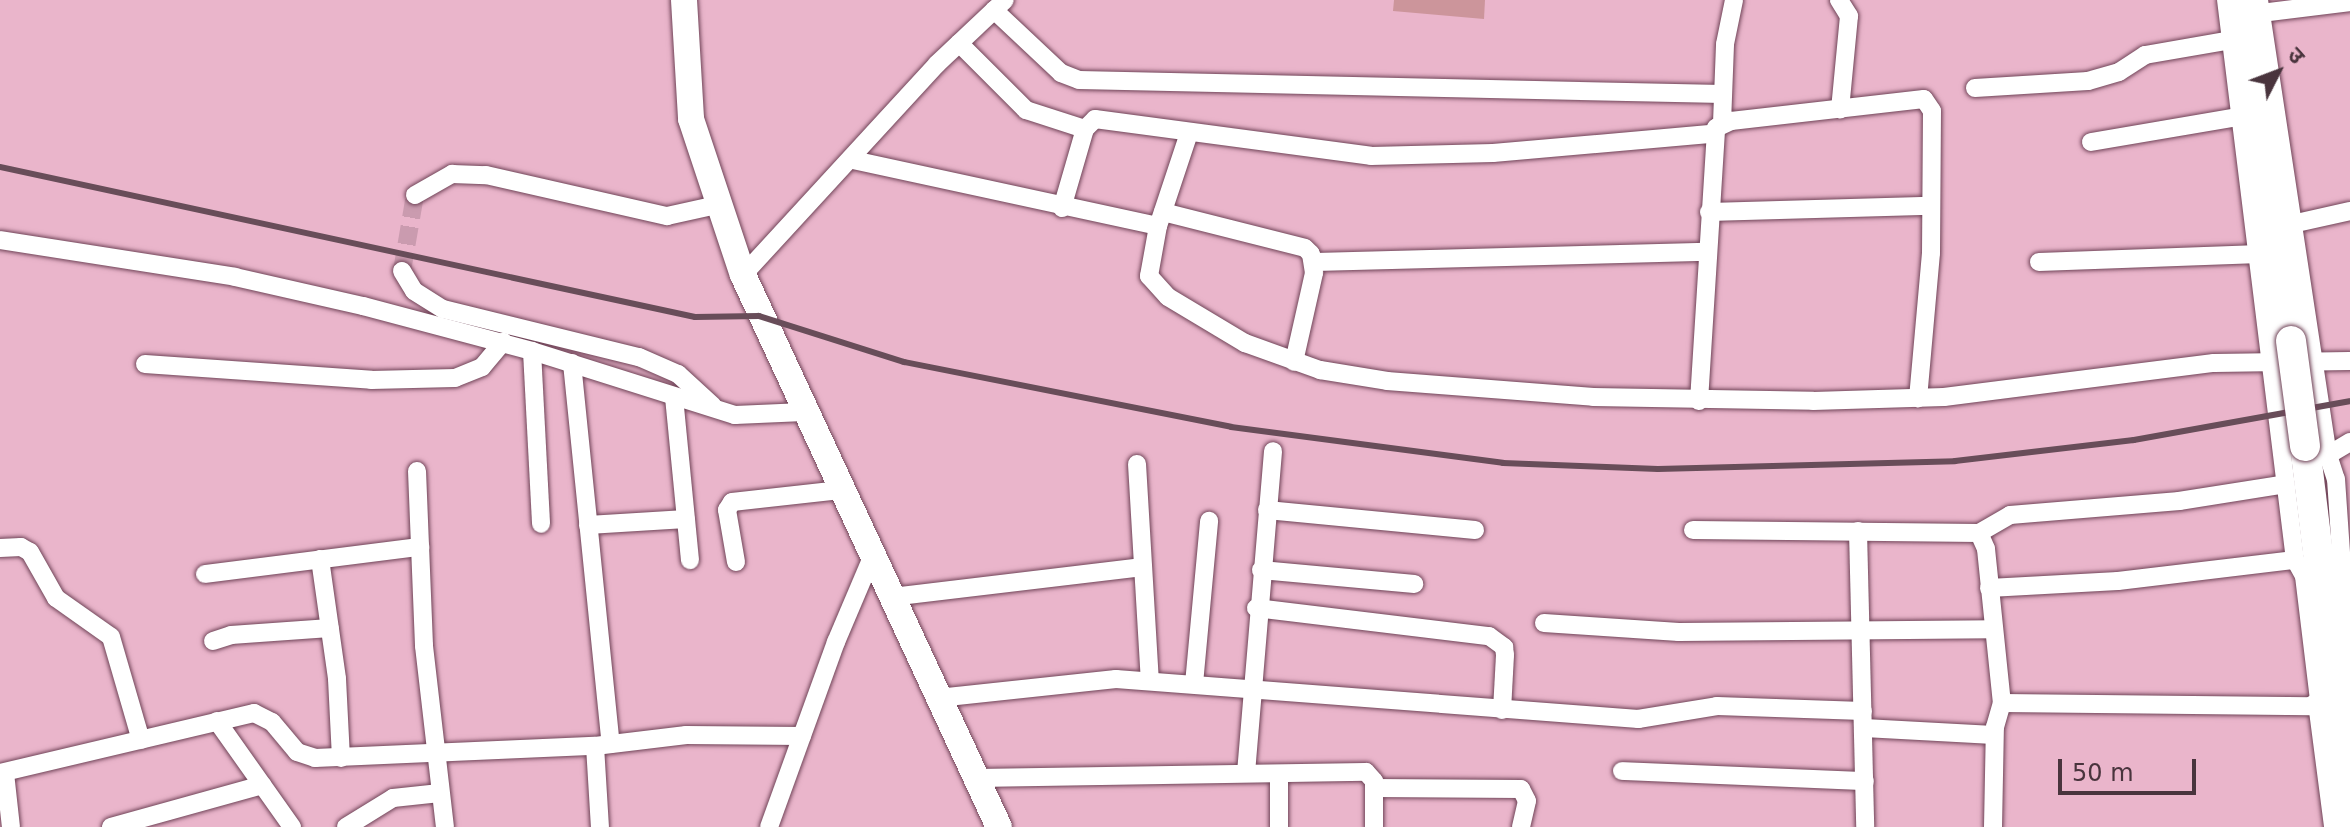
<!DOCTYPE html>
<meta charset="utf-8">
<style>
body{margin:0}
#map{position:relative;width:2350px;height:827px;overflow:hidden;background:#eab5cb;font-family:"DejaVu Sans","Noto Sans Devanagari",sans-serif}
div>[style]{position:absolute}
.building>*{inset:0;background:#cc959b}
.street-tunnel>*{height:18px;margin-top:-9px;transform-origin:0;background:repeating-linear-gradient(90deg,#ca9baf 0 18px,transparent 0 27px)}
.roads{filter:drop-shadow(0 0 2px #704458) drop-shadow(0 0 2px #704458)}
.street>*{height:18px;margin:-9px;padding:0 9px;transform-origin:9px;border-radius:9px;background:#fff}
.secondary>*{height:26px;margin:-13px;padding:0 13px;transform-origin:13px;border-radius:13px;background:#fff}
.primary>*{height:30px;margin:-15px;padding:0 15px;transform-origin:15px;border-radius:15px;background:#fff}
.rail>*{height:6px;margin:-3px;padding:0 3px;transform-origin:3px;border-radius:3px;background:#684d59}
.bridges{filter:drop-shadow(0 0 2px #704458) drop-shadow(0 0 2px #704458)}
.primary-bridge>*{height:30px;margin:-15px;padding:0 15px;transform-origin:15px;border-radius:15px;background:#fff}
span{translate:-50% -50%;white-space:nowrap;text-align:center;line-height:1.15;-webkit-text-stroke:7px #eab5cb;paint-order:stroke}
.north{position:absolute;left:2238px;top:32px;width:80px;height:80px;-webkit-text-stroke:6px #eab5cb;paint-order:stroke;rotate:48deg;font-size:22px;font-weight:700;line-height:32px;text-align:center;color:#49343d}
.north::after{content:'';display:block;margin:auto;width:28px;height:36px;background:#49343d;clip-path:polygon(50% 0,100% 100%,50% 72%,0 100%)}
.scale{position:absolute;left:2058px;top:759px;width:138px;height:36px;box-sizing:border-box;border:4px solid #49343d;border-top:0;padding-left:10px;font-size:24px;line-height:28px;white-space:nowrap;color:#49343d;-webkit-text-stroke:6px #eab5cb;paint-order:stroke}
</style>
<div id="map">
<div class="building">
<i style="clip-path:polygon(1394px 0,1485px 0,1484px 19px,1393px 11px)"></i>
</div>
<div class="street-tunnel">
<i style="left:402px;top:271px;width:77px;rotate:-80.3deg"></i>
</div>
<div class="roads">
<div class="street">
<i style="left:1839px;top:0;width:19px;rotate:58deg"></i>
<i style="left:1849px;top:16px;width:94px;rotate:95.5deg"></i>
<i style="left:2259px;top:0;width:460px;rotate:81.4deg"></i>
<i style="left:994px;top:10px;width:92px;rotate:43.2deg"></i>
<i style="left:1061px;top:73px;width:19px;rotate:21deg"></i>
<i style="left:1079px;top:80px;width:644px;rotate:1.25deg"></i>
<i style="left:2261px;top:13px;width:90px;rotate:-7deg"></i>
<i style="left:959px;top:43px;width:95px;rotate:45deg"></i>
<i style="left:1026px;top:110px;width:62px;rotate:17.9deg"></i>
<i style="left:1975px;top:88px;width:113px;rotate:-3.5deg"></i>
<i style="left:2088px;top:81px;width:32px;rotate:-16deg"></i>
<i style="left:2119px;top:72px;width:31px;rotate:-33deg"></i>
<i style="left:2145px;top:55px;width:87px;rotate:-9.9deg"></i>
<i style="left:1722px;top:123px;width:79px;rotate:-87.8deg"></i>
<i style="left:1725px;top:44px;width:45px;rotate:-78.4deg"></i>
<i style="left:1189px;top:133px;width:98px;rotate:108.4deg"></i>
<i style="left:1158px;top:226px;width:51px;rotate:100.2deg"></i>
<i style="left:1149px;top:276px;width:28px;rotate:48deg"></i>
<i style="left:1168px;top:297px;width:90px;rotate:30.9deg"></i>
<i style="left:1245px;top:343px;width:80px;rotate:19.8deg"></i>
<i style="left:1320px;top:370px;width:68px;rotate:9.3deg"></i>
<i style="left:1387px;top:381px;width:207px;rotate:4.4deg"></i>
<i style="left:1593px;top:397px;width:220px;rotate:1deg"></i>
<i style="left:1813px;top:401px;width:131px;rotate:-1.7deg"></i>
<i style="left:1944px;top:397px;width:272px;rotate:-7.2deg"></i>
<i style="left:2214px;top:363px;width:136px;rotate:-0.8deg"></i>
<i style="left:2091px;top:142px;width:154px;rotate:-9.7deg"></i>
<i style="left:853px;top:160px;width:312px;rotate:12.2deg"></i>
<i style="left:415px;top:195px;width:43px;rotate:-29.6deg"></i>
<i style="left:452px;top:174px;width:34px;rotate:2deg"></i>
<i style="left:486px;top:175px;width:186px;rotate:12.8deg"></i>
<i style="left:667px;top:216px;width:51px;rotate:-12.4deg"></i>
<i style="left:1062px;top:208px;width:82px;rotate:-73.8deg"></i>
<i style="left:1085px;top:129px;width:14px;rotate:-45deg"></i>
<i style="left:1095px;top:119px;width:278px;rotate:7.6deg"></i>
<i style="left:1371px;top:156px;width:122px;rotate:-1.4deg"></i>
<i style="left:1493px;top:153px;width:220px;rotate:-5deg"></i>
<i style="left:1163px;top:212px;width:146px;rotate:14.2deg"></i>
<i style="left:1305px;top:248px;width:8px;rotate:45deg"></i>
<i style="left:1311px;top:254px;width:19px;rotate:81deg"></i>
<i style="left:1314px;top:273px;width:91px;rotate:102.7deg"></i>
<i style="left:1709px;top:212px;width:221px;rotate:-1.6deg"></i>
<i style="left:2292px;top:224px;width:59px;rotate:-12.6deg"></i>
<i style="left:0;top:240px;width:238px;rotate:8.9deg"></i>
<i style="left:235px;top:277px;width:131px;rotate:12.8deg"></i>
<i style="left:363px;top:306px;width:175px;rotate:14.9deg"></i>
<i style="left:532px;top:351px;width:213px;rotate:17.5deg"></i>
<i style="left:735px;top:415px;width:69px;rotate:-2.5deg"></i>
<i style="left:1315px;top:262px;width:392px;rotate:-1.5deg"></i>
<i style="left:2039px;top:262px;width:221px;rotate:-2.1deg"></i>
<i style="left:402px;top:271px;width:23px;rotate:59deg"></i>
<i style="left:414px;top:291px;width:34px;rotate:32deg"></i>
<i style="left:443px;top:309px;width:202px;rotate:13.8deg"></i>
<i style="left:639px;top:357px;width:43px;rotate:23.6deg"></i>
<i style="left:678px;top:374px;width:47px;rotate:42.4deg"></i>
<i style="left:743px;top:275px;width:287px;rotate:-47.4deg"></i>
<i style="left:937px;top:64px;width:93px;rotate:-43.3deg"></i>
<i style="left:532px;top:351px;width:173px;rotate:87deg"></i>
<i style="left:572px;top:363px;width:383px;rotate:84.2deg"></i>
<i style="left:145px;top:364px;width:227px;rotate:4deg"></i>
<i style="left:371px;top:380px;width:84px;rotate:-1.4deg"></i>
<i style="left:455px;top:378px;width:29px;rotate:-22deg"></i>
<i style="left:482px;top:367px;width:33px;rotate:-50deg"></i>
<i style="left:674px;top:397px;width:164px;rotate:84.4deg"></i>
<i style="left:1699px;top:401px;width:274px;rotate:-86.4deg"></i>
<i style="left:1716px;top:128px;width:17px;rotate:-25deg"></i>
<i style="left:1731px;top:121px;width:194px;rotate:-6.5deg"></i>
<i style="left:1924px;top:99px;width:14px;rotate:56deg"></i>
<i style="left:1932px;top:111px;width:142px;rotate:90.4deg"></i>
<i style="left:1931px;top:253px;width:146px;rotate:95.1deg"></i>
<i style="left:2350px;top:442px;width:26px;rotate:149deg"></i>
<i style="left:2328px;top:455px;width:25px;rotate:72deg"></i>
<i style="left:2336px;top:479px;width:206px;rotate:86.1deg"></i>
<i style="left:1137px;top:464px;width:217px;rotate:86.6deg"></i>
<i style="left:417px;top:471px;width:175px;rotate:87.7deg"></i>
<i style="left:424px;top:646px;width:182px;rotate:83.4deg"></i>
<i style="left:1267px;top:510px;width:209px;rotate:5.5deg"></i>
<i style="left:588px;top:525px;width:98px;rotate:-3.5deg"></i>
<i style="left:1693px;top:530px;width:286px;rotate:0.6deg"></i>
<i style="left:1979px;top:533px;width:17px;rotate:66deg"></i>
<i style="left:1986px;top:549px;width:155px;rotate:84.1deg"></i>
<i style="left:1858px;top:531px;width:296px;rotate:88.6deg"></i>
<i style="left:1979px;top:533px;width:36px;rotate:-30deg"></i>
<i style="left:2010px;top:515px;width:170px;rotate:-4.7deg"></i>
<i style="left:2179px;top:501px;width:108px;rotate:-9deg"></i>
<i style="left:0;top:548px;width:21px;rotate:-3deg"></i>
<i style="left:21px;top:547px;width:10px;rotate:29deg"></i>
<i style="left:30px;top:552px;width:53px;rotate:60.5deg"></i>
<i style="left:56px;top:598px;width:67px;rotate:35.3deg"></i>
<i style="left:111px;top:637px;width:107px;rotate:73.8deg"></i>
<i style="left:320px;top:559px;width:121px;rotate:81.9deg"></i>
<i style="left:337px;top:679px;width:79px;rotate:87.1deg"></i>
<i style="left:736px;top:562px;width:53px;rotate:-99.8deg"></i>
<i style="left:727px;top:510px;width:9px;rotate:-58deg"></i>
<i style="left:732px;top:502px;width:109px;rotate:-6.3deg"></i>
<i style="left:1261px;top:570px;width:154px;rotate:5.2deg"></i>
<i style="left:205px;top:574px;width:217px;rotate:-7.2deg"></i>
<i style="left:1989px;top:588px;width:129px;rotate:-3.1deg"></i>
<i style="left:2118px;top:581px;width:178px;rotate:-6.8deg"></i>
<i style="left:891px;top:597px;width:253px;rotate:-6.8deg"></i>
<i style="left:1256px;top:608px;width:235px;rotate:6.9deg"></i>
<i style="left:1489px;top:636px;width:19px;rotate:36deg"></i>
<i style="left:1504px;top:647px;width:8px;rotate:83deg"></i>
<i style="left:1505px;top:655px;width:55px;rotate:93.1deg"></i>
<i style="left:1544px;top:623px;width:135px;rotate:3.8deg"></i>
<i style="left:1679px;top:632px;width:314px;rotate:-0.5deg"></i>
<i style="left:213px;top:641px;width:19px;rotate:-18deg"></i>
<i style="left:231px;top:635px;width:99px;rotate:-4deg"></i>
<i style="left:1194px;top:684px;width:164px;rotate:-84.7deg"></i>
<i style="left:938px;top:698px;width:179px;rotate:-6.1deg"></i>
<i style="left:1116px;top:679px;width:524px;rotate:4.38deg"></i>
<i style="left:1638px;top:719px;width:80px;rotate:-9.3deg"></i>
<i style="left:1717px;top:706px;width:146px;rotate:2deg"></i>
<i style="left:2317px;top:703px;width:125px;rotate:82.6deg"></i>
<i style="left:217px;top:721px;width:130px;rotate:54.7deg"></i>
<i style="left:1864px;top:728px;width:130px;rotate:3.1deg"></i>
<i style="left:595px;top:746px;width:81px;rotate:86.5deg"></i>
<i style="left:1622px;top:771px;width:243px;rotate:2.4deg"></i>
<i style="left:0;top:773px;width:261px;rotate:-13.3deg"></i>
<i style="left:254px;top:713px;width:20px;rotate:27deg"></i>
<i style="left:272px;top:722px;width:39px;rotate:50deg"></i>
<i style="left:297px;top:752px;width:19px;rotate:18deg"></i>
<i style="left:315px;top:758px;width:280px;rotate:-2.5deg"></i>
<i style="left:595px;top:746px;width:92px;rotate:-6.9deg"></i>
<i style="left:686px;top:735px;width:116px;rotate:0.5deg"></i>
<i style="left:5px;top:773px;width:54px;rotate:83.7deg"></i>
<i style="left:1246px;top:773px;width:323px;rotate:-85.2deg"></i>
<i style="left:1279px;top:774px;width:53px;rotate:90deg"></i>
<i style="left:976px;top:778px;width:390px;rotate:-0.9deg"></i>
<i style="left:1366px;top:772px;width:12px;rotate:48deg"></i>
<i style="left:1374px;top:781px;width:46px;rotate:90deg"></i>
<i style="left:1374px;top:788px;width:147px;rotate:0.4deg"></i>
<i style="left:1521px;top:789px;width:13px;rotate:63deg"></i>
<i style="left:1527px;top:801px;width:27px;rotate:103deg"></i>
<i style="left:111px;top:827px;width:157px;rotate:-15.5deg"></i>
<i style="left:346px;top:827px;width:55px;rotate:-31.7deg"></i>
<i style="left:393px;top:798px;width:47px;rotate:-6.1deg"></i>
<i style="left:769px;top:827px;width:197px;rotate:-70.1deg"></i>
<i style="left:836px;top:642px;width:92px;rotate:-67deg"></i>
<i style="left:1993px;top:827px;width:100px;rotate:-88.9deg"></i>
<i style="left:1995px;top:727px;width:25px;rotate:-74deg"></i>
<i style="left:2002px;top:703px;width:309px;rotate:0.6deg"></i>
<i style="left:2311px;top:706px;width:10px;rotate:-37deg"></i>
<i style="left:2319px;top:700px;width:125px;rotate:-96.9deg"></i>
<i style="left:2304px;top:576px;width:18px;rotate:-119deg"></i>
<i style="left:2295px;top:560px;width:564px;rotate:-97.02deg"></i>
</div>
<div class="secondary">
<i style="left:684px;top:0;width:119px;rotate:86.6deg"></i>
<i style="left:691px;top:119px;width:164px;rotate:71.6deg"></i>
<i style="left:743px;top:275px;width:608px;rotate:65.12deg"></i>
</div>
<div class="primary">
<i style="left:2242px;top:0;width:345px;rotate:81.8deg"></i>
<i style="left:2305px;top:446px;width:374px;rotate:83.1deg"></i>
</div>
</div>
<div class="rail">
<i style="left:0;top:167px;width:711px;rotate:12.18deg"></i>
<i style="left:695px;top:317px;width:64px;rotate:-0.9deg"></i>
<i style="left:759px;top:316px;width:152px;rotate:17.6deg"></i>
<i style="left:904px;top:362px;width:333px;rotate:11.2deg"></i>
<i style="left:1231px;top:427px;width:274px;rotate:7.5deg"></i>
<i style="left:1503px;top:463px;width:155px;rotate:2.2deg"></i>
<i style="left:1658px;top:469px;width:297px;rotate:-1.5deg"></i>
<i style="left:1955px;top:461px;width:180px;rotate:-6.7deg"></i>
<i style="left:2134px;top:440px;width:219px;rotate:-10.2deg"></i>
</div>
<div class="bridges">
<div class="primary-bridge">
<i style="left:2291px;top:341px;width:106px;rotate:82.4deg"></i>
</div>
</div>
<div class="north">उ</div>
<div class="scale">50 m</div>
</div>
